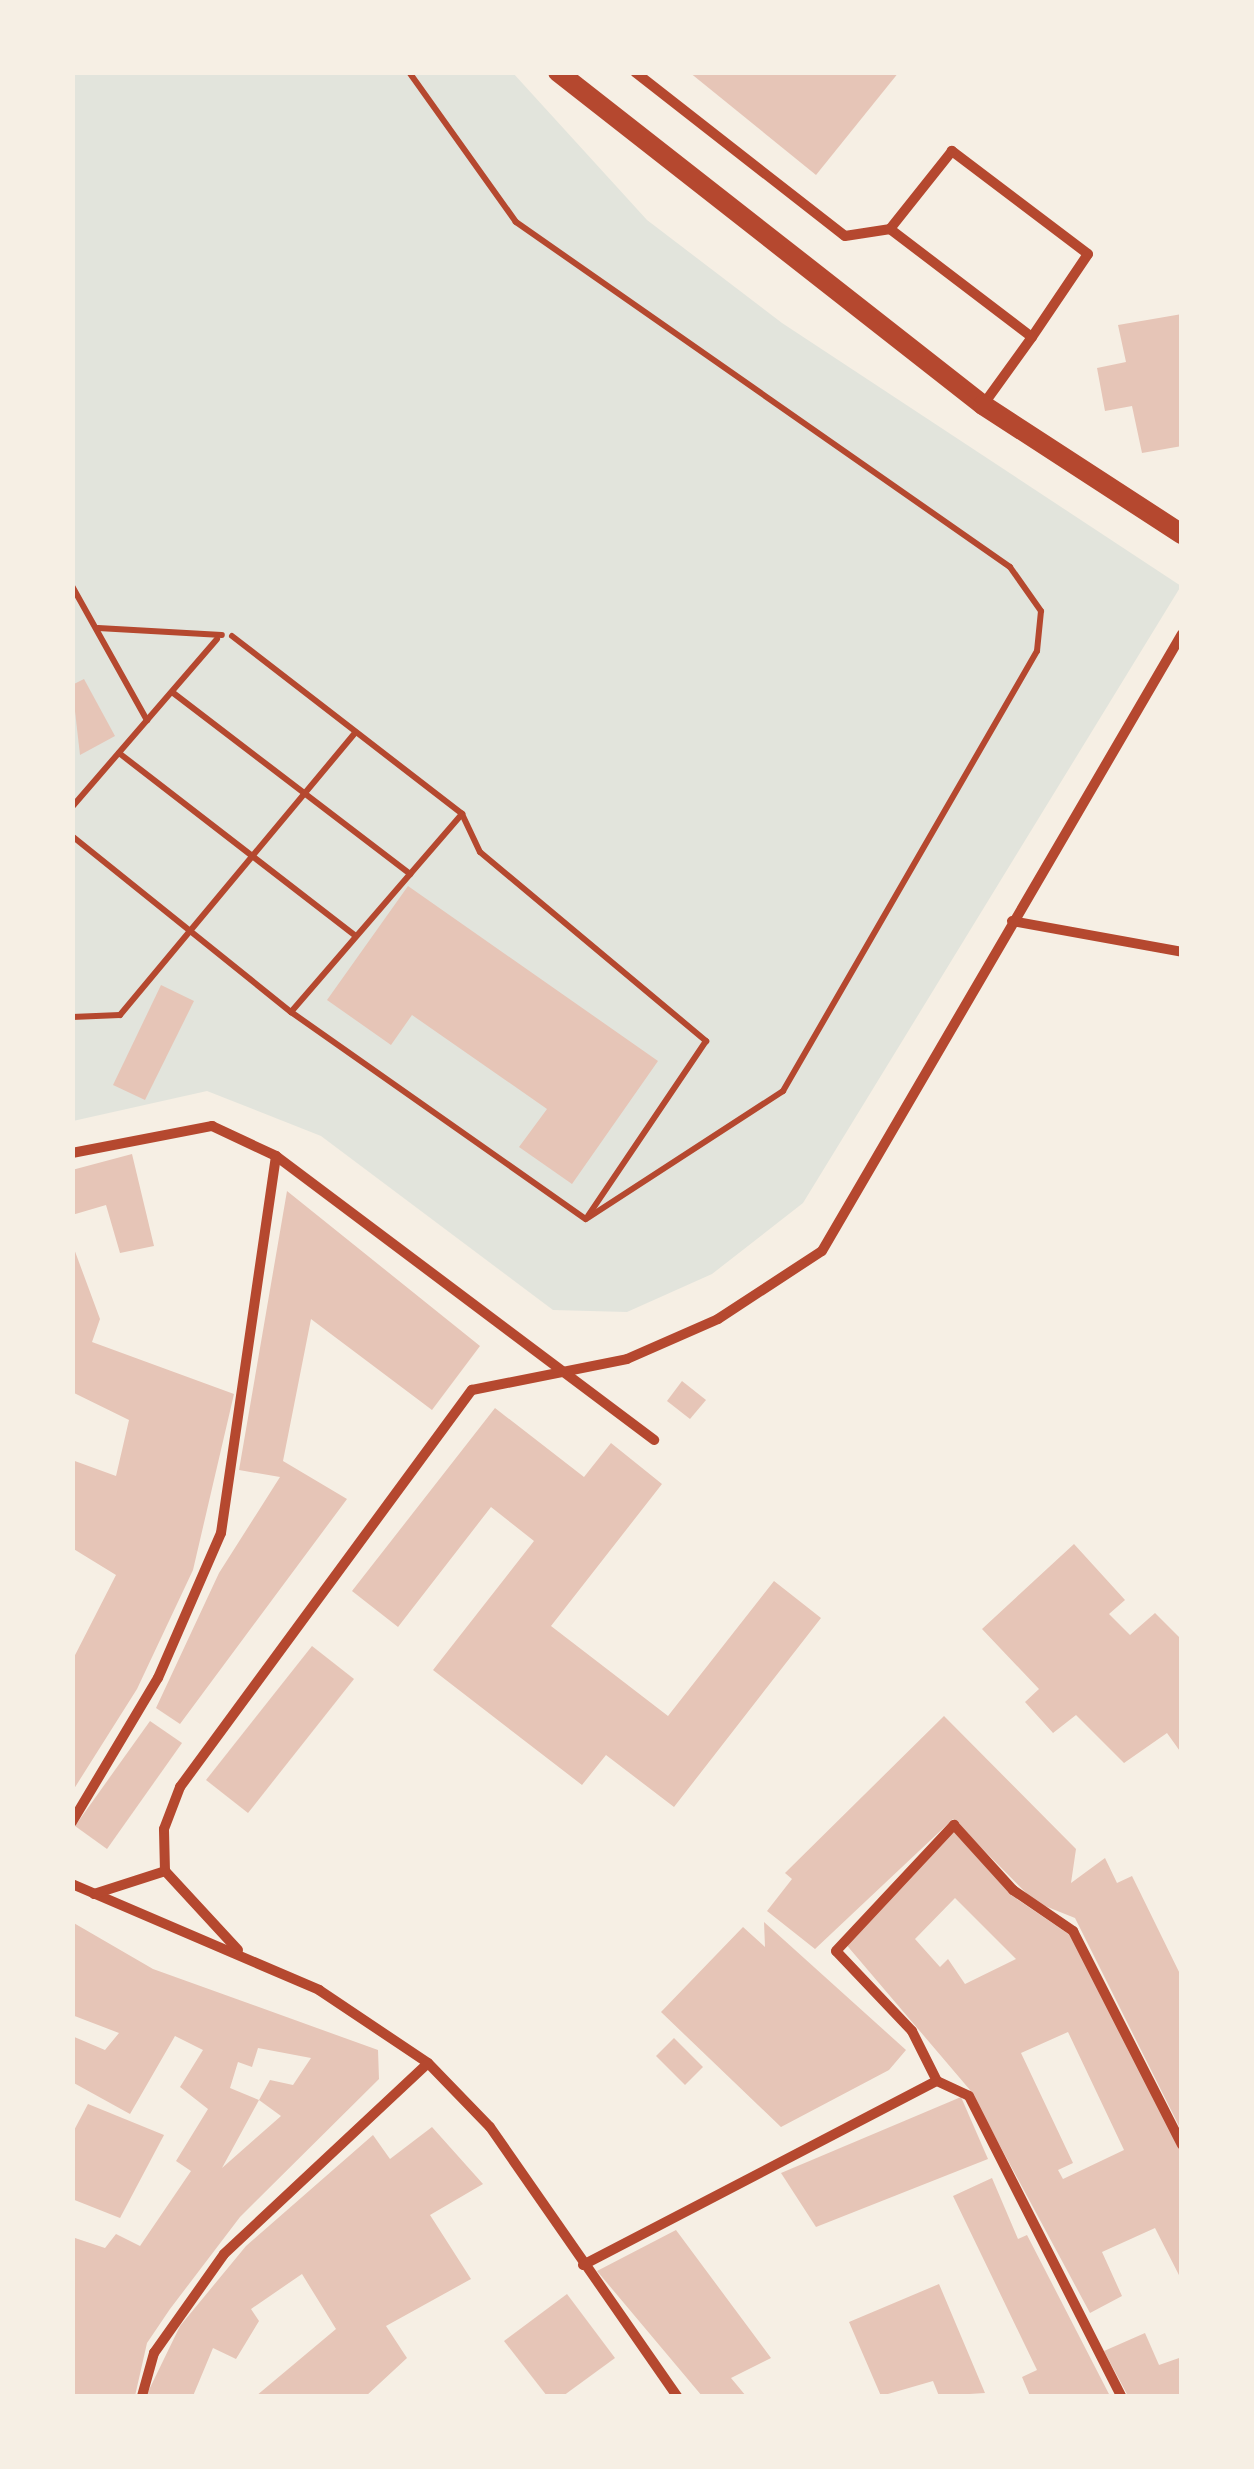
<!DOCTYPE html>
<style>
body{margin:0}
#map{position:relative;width:1254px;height:2469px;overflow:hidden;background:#f6efe4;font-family:Helvetica,sans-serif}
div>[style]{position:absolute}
.green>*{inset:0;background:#e2e4dc}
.building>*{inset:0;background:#e6c5b7}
.path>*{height:6px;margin:-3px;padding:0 3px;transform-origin:3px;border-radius:3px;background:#b5482f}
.minor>*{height:10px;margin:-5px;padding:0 5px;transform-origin:5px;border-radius:5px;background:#b5482f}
.secondary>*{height:20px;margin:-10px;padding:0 10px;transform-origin:10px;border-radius:10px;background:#b5482f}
span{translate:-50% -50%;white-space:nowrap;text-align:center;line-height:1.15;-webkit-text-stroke:9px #f6efe4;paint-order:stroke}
.frame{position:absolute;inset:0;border:75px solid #f6efe4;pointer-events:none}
</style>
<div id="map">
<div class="green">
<i style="clip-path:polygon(72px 73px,513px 73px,647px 220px,782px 323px,1181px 586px,803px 1203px,712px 1274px,627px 1312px,553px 1310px,321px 1136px,207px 1091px,73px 1121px)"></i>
</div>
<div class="building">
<i style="clip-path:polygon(689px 72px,899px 72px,816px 175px)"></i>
<i style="clip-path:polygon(1182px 314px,1182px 446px,1142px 453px,1132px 406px,1105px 411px,1097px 368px,1126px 362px,1118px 325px)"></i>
<i style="clip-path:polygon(84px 679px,115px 736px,80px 755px,72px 685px)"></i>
<i style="clip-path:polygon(408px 886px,658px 1061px,572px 1184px,519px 1147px,547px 1109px,412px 1015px,391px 1045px,327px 1000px)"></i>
<i style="clip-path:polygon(161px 985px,194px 1001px,145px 1100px,113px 1085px)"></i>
<i style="clip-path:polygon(132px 1154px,154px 1246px,120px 1253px,106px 1205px,72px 1215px,72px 1170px)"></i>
<i style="clip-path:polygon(287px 1191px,480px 1346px,432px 1410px,311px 1319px,283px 1461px,347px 1499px,180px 1724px,156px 1708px,219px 1573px,280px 1477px,239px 1470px)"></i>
<i style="clip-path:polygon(73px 1246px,100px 1319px,92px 1342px,234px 1394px,193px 1570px,137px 1689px,72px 1792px,72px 1661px,116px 1575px,72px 1548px,72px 1460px,116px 1476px,129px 1420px,72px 1392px)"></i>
<i style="clip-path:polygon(682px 1381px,706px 1400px,690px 1419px,667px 1401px)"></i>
<i style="clip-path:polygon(495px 1408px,584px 1477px,611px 1443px,662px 1484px,551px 1626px,668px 1716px,774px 1581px,821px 1618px,674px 1807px,606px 1755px,582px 1785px,433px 1670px,534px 1541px,491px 1507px,398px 1627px,352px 1591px)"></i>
<i style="clip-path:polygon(1074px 1544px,1125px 1600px,1109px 1614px,1130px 1635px,1155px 1613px,1182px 1640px,1182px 1754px,1167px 1733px,1124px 1763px,1076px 1715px,1053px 1733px,1025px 1702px,1039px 1689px,982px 1629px)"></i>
<i style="clip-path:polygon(312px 1646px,354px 1679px,248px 1813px,206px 1780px)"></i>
<i style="clip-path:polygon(944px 1716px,1076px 1849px,1071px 1883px,1105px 1858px,1117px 1883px,1132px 1876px,1182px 1978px,1182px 2132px,1075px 1918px,1035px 1902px,953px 1819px,815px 1949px,767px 1911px,792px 1879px,785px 1873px)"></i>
<i style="clip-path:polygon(150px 1721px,182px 1743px,107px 1849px,75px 1826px)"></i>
<i style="clip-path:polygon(evenodd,954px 1831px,1011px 1895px,1070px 1935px,1113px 2013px,1182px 2151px,1182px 2281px,1155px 2228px,1102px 2252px,1122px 2296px,1090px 2313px,970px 2090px,844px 1942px,954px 1831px,955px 1898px,1016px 1959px,965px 1984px,948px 1959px,940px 1967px,915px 1939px,955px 1898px,954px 1831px,1068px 2032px,1124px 2150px,1063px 2179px,1058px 2170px,1073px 2163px,1021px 2053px,1068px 2032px)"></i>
<i style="clip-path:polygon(evenodd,72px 1922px,153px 1969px,378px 2050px,379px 2079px,240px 2217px,170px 2309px,147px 2343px,135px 2396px,72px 2396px,72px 2237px,105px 2248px,116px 2234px,140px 2246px,191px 2171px,176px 2161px,208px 2109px,180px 2087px,203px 2050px,175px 2036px,130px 2114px,72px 2082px,72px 2036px,105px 2050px,119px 2033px,72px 2015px,72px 1922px,258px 2048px,311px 2058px,293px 2085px,270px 2080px,259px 2100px,281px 2116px,222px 2168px,259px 2100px,230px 2088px,238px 2062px,252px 2067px,258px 2048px)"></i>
<i style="clip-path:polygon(764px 1922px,906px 2050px,889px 2070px,781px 2127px,661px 2012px,743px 1927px,765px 1947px)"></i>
<i style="clip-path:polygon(674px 2038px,703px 2067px,685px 2085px,656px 2056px)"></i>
<i style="clip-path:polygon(961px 2097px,988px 2159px,816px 2227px,781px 2173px)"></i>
<i style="clip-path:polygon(88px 2104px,164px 2135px,120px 2218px,72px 2199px,72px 2134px)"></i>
<i style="clip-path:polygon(432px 2127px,483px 2184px,430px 2215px,471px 2279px,386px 2326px,407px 2358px,366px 2396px,256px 2396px,336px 2329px,302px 2274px,251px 2309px,259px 2321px,236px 2359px,213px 2348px,193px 2396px,146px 2396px,180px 2326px,246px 2246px,373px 2135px,390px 2159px)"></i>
<i style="clip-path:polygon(992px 2178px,1018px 2239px,1027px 2235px,1110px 2396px,1030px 2396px,1022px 2377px,1037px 2370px,953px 2196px)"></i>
<i style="clip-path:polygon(676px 2230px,771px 2358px,731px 2378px,746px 2396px,702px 2396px,597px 2271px)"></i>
<i style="clip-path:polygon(939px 2284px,985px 2393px,939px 2396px,933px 2381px,881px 2396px,849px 2322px)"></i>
<i style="clip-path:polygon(567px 2294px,615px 2358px,563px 2396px,547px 2396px,504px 2341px)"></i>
<i style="clip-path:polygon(1145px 2333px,1159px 2365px,1182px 2357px,1182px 2396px,1128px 2396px,1104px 2351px)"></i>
</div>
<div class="path">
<i style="left:72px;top:586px;width:154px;rotate:60.8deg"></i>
<i style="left:98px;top:628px;width:124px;rotate:3.2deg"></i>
<i style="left:232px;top:636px;width:291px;rotate:37.7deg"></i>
<i style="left:172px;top:692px;width:300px;rotate:37.4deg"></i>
<i style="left:119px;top:753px;width:299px;rotate:37.7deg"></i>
<i style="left:72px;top:807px;width:222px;rotate:-49.2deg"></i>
<i style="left:72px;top:836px;width:281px;rotate:38.8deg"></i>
<i style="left:291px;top:1012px;width:360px;rotate:35.1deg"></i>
<i style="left:586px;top:1219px;width:235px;rotate:-33deg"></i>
<i style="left:783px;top:1091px;width:508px;rotate:-60deg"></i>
<i style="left:1037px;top:651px;width:40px;rotate:-84.3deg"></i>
<i style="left:1041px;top:611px;width:54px;rotate:-125.2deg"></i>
<i style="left:1010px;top:567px;width:603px;rotate:-145.07deg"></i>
<i style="left:516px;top:222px;width:184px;rotate:-125.5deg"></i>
<i style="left:291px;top:1012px;width:262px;rotate:-49.2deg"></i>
<i style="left:462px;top:814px;width:42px;rotate:64.7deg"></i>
<i style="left:480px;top:852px;width:295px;rotate:39.9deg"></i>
<i style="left:706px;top:1041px;width:211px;rotate:124deg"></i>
<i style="left:72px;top:1017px;width:48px;rotate:-2.4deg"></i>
<i style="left:120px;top:1015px;width:368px;rotate:-50.2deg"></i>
</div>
<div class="minor">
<i style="left:635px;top:72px;width:266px;rotate:38deg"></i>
<i style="left:845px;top:236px;width:46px;rotate:-8.8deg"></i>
<i style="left:983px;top:405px;width:84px;rotate:-54.2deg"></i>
<i style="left:1032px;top:337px;width:100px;rotate:-56deg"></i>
<i style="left:1088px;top:254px;width:171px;rotate:-142.9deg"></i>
<i style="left:952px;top:151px;width:100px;rotate:128.5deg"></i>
<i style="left:890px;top:229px;width:178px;rotate:37.3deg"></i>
<i style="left:1012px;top:921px;width:173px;rotate:10.3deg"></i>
<i style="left:72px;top:1153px;width:143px;rotate:-10.9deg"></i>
<i style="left:212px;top:1126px;width:71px;rotate:25.1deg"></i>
<i style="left:276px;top:1156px;width:473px;rotate:36.9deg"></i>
<i style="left:72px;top:1822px;width:168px;rotate:-59.2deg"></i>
<i style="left:158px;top:1678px;width:158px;rotate:-66.5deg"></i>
<i style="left:221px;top:1533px;width:381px;rotate:-81.7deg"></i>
<i style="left:72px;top:1884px;width:269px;rotate:23.2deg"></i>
<i style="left:319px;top:1990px;width:131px;rotate:33.8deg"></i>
<i style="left:428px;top:2063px;width:89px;rotate:45.9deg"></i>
<i style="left:490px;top:2127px;width:328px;rotate:55.2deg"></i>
<i style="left:94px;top:1894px;width:75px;rotate:-17.9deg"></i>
<i style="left:238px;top:1950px;width:108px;rotate:-132.7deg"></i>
<i style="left:165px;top:1871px;width:42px;rotate:-91.4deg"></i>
<i style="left:164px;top:1829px;width:45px;rotate:-69.1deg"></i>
<i style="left:180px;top:1787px;width:493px;rotate:-53.7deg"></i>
<i style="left:472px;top:1390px;width:158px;rotate:-11.3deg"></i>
<i style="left:627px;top:1359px;width:99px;rotate:-23.7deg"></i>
<i style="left:718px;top:1319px;width:124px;rotate:-33.2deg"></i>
<i style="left:822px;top:1251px;width:714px;rotate:-59.74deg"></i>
<i style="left:937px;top:2081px;width:56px;rotate:-116.6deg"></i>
<i style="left:912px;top:2031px;width:110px;rotate:-133.5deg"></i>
<i style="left:836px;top:1951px;width:173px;rotate:-46.9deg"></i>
<i style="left:954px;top:1825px;width:88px;rotate:47.8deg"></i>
<i style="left:1013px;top:1890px;width:73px;rotate:34.3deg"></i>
<i style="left:1073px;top:1931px;width:240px;rotate:63deg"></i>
<i style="left:937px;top:2081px;width:35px;rotate:25deg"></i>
<i style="left:969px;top:2096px;width:336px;rotate:63.1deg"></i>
<i style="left:583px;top:2265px;width:399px;rotate:-27.5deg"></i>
<i style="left:142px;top:2396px;width:45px;rotate:-74.4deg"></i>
<i style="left:154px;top:2353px;width:121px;rotate:-54.7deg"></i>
<i style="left:224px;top:2254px;width:279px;rotate:-43.1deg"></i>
</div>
<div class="secondary">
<i style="left:558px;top:72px;width:540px;rotate:38.08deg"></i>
<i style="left:983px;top:405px;width:237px;rotate:33deg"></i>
</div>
<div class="frame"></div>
</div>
